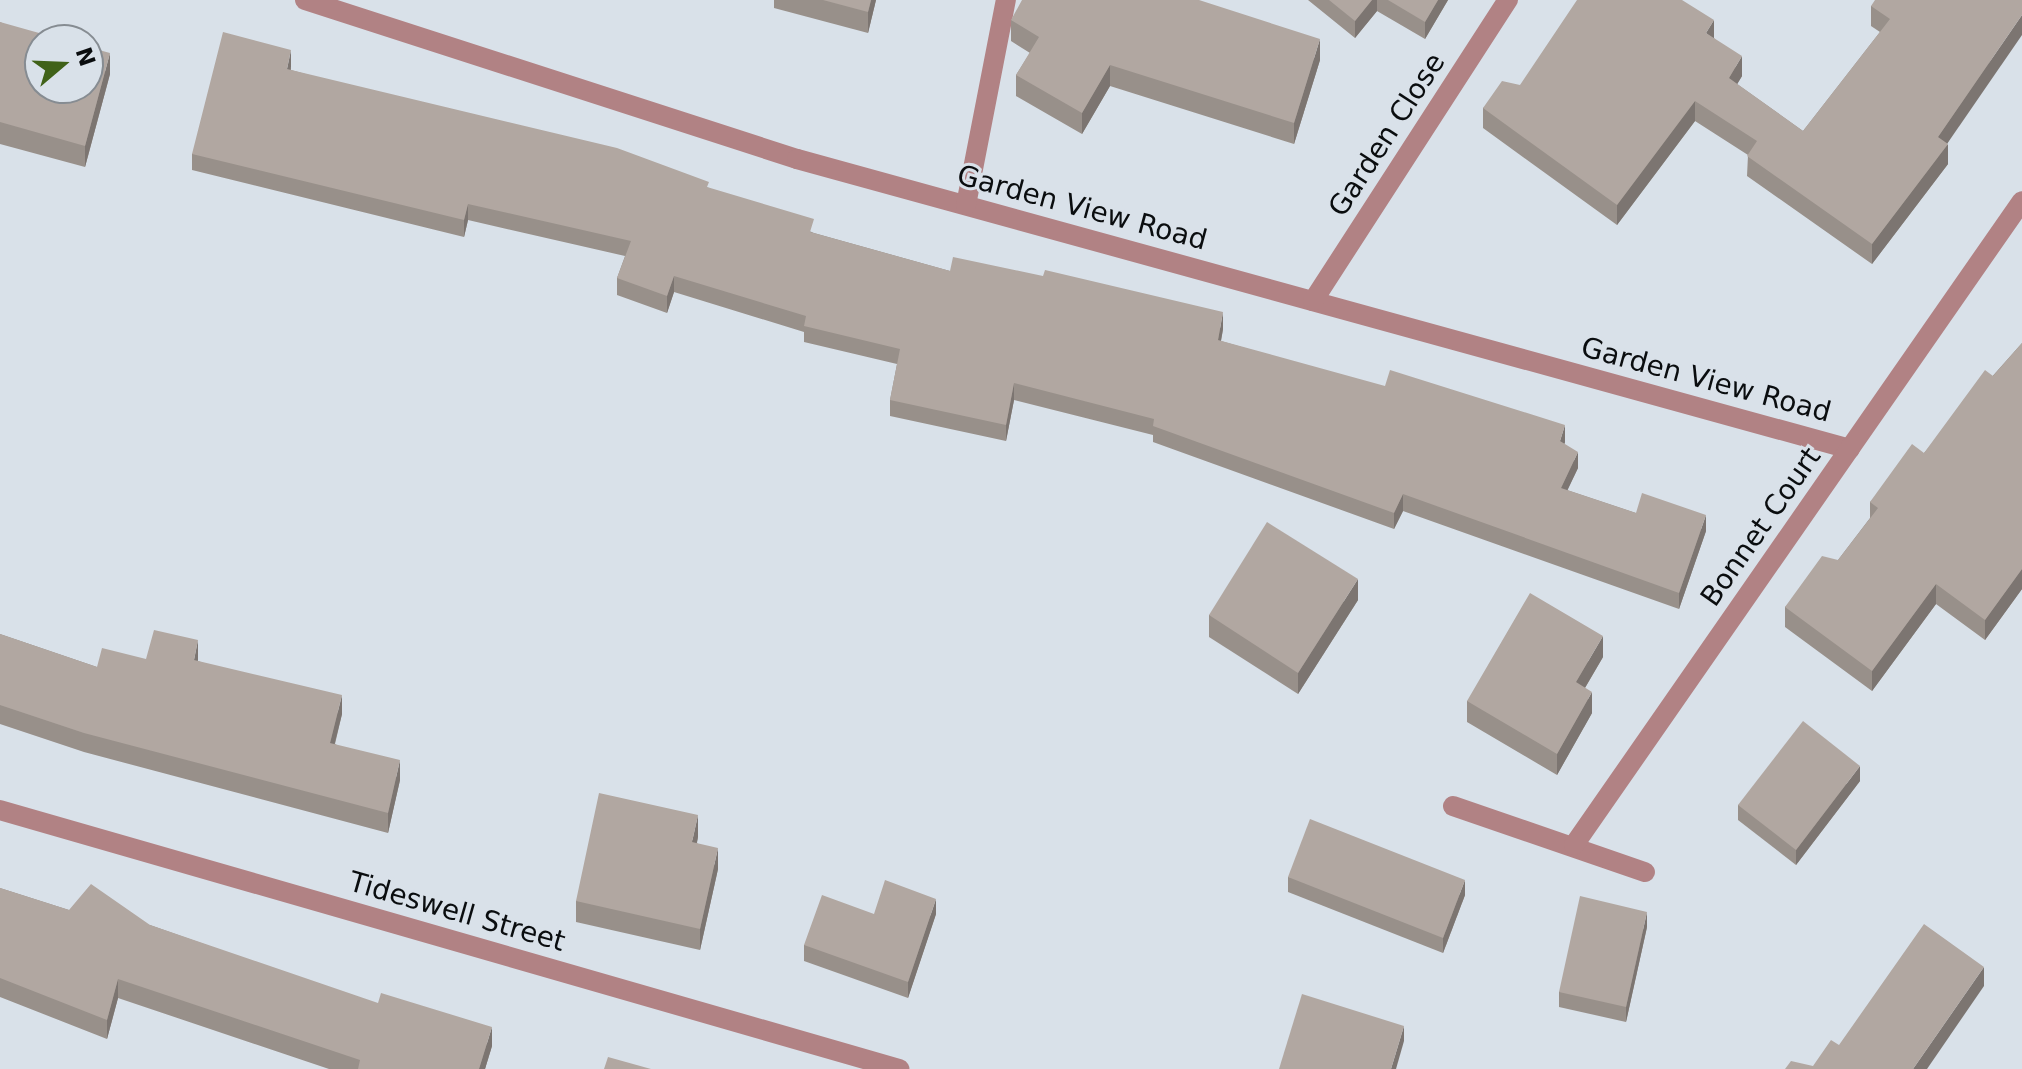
<!DOCTYPE html>
<style>
body{margin:0}
#map{position:relative;width:2022px;height:1069px;overflow:hidden;background:#d9e1e9;font-family:"DejaVu Sans",sans-serif}
div>[style]{position:absolute}
.minor>*{height:20px;margin:-10px;padding:0 10px;transform-origin:10px;border-radius:10px;background:#b18284}
.wall>*{inset:0;background:#98908a}
.shaded-wall>*{inset:0;background:#7c7571}
.building>*{inset:0;background:#b1a7a1}
span{translate:-50% -50%;white-space:nowrap;text-align:center;line-height:1.15;-webkit-text-stroke:6px #d9e1e9;paint-order:stroke}
.street-label{font-size:28px;color:#0a0d0f}
.north{position:absolute;left:24px;top:24px;width:80px;height:80px;box-sizing:border-box;background:#d9e1e9;border:2px solid #868c92;border-radius:50%;rotate:71deg;font-size:22px;font-weight:700;line-height:32px;text-align:center;color:#0a0d0f}
.north::after{content:'';display:block;margin:auto;width:28px;height:36px;background:#406218;clip-path:polygon(50% 0,100% 100%,50% 72%,0 100%)}
</style>
<div id="map">
<div class="minor">
<i style="left:305px;top:0;width:517px;rotate:17.91deg"></i>
<i style="left:797px;top:159px;width:1092px;rotate:15.4deg"></i>
<i style="left:966px;top:205px;width:209px;rotate:-79deg"></i>
<i style="left:1313px;top:301px;width:359px;rotate:-57.1deg"></i>
<i style="left:1453px;top:806px;width:203px;rotate:19deg"></i>
<i style="left:0;top:810px;width:936px;rotate:16.07deg"></i>
<i style="left:1574px;top:845px;width:784px;rotate:-55.18deg"></i>
</div>
<div class="wall">
<i style="clip-path:polygon(774px 0,876px 0,868px 33px,774px 8px)"></i>
<i style="clip-path:polygon(1308px 0,1448px 0,1425px 39px,1377px 11px,1355px 38px)"></i>
<i style="clip-path:polygon(2022px 0,1947px 144px,1948px 164px,1872px 264px,1747px 176px,1748px 155px,1695px 121px,1617px 225px,1483px 128px,1483px 108px,1520px 85px,1714px 38px,1742px 76px,1737px 84px,1803px 131px,1880px 32px,1871px 26px,1871px 6px)"></i>
<i style="clip-path:polygon(1011px 20px,1320px 60px,1294px 144px,1110px 86px,1082px 134px,1016px 96px,1016px 75px,1030px 53px,1011px 41px)"></i>
<i style="clip-path:polygon(0 22px,110px 74px,85px 167px,0 144px)"></i>
<i style="clip-path:polygon(291px 67px,291px 70px,709px 188px,814px 233px,950px 271px,1223px 329px,1221px 341px,1565px 442px,1564px 444px,1578px 468px,1567px 490px,1636px 513px,1706px 531px,1679px 609px,1403px 511px,1394px 529px,1153px 442px,1153px 435px,1014px 400px,1006px 441px,890px 416px,890px 400px,897px 364px,804px 342px,804px 332px,674px 292px,667px 313px,617px 295px,617px 278px,625px 256px,468px 220px,464px 237px,192px 170px,192px 154px)"></i>
<i style="clip-path:polygon(2022px 343px,2022px 589px,1985px 640px,1936px 604px,1872px 691px,1785px 627px,1785px 607px,1838px 560px,1870px 518px,1870px 502px,1924px 453px)"></i>
<i style="clip-path:polygon(1358px 600px,1298px 694px,1209px 637px,1209px 615px)"></i>
<i style="clip-path:polygon(0 634px,97px 667px,146px 659px,198px 661px,342px 714px,335px 744px,400px 780px,388px 833px,84px 752px,0 724px)"></i>
<i style="clip-path:polygon(1603px 657px,1585px 688px,1592px 713px,1557px 775px,1467px 722px,1467px 701px)"></i>
<i style="clip-path:polygon(1860px 781px,1796px 865px,1738px 820px,1738px 805px)"></i>
<i style="clip-path:polygon(698px 837px,697px 843px,718px 869px,700px 950px,576px 922px,576px 901px)"></i>
<i style="clip-path:polygon(1288px 877px,1465px 895px,1443px 953px,1288px 892px)"></i>
<i style="clip-path:polygon(0 888px,69px 910px,150px 925px,492px 1046px,485px 1069px,329px 1069px,118px 998px,107px 1039px,0 997px)"></i>
<i style="clip-path:polygon(936px 914px,908px 998px,804px 961px,804px 945px)"></i>
<i style="clip-path:polygon(1647px 927px,1626px 1022px,1559px 1007px,1559px 992px)"></i>
</div>
<div class="shaded-wall">
<i style="clip-path:polygon(871px 0,876px 0,868px 33px,868px 12px)"></i>
<i style="clip-path:polygon(1372px 0,1377px 0,1377px 11px,1355px 38px,1355px 21px)"></i>
<i style="clip-path:polygon(1438px 0,1448px 0,1425px 39px,1425px 22px)"></i>
<i style="clip-path:polygon(2022px 15px,2022px 35px,1938px 157px,1938px 137px)"></i>
<i style="clip-path:polygon(1714px 20px,1714px 40px,1706px 33px)"></i>
<i style="clip-path:polygon(1320px 39px,1320px 60px,1294px 144px,1294px 123px)"></i>
<i style="clip-path:polygon(291px 50px,291px 67px,287px 85px,287px 69px)"></i>
<i style="clip-path:polygon(110px 53px,110px 74px,85px 167px,85px 146px)"></i>
<i style="clip-path:polygon(1742px 56px,1742px 76px,1729px 98px,1729px 78px)"></i>
<i style="clip-path:polygon(1110px 65px,1110px 86px,1082px 134px,1082px 113px)"></i>
<i style="clip-path:polygon(1695px 101px,1695px 121px,1617px 225px,1617px 205px)"></i>
<i style="clip-path:polygon(1948px 144px,1948px 164px,1872px 264px,1872px 244px)"></i>
<i style="clip-path:polygon(468px 204px,468px 220px,464px 237px,464px 220px)"></i>
<i style="clip-path:polygon(674px 276px,674px 292px,667px 313px,667px 296px)"></i>
<i style="clip-path:polygon(1223px 312px,1223px 329px,1218px 357px,1218px 340px)"></i>
<i style="clip-path:polygon(1014px 383px,1014px 400px,1006px 441px,1006px 425px)"></i>
<i style="clip-path:polygon(1565px 425px,1565px 442px,1560px 458px,1560px 441px)"></i>
<i style="clip-path:polygon(1578px 452px,1578px 468px,1561px 504px,1561px 488px)"></i>
<i style="clip-path:polygon(1403px 494px,1403px 511px,1394px 529px,1394px 513px)"></i>
<i style="clip-path:polygon(1706px 515px,1706px 531px,1679px 609px,1679px 593px)"></i>
<i style="clip-path:polygon(2022px 569px,2022px 589px,1985px 640px,1985px 620px)"></i>
<i style="clip-path:polygon(1358px 579px,1358px 600px,1298px 694px,1298px 673px)"></i>
<i style="clip-path:polygon(1936px 584px,1936px 604px,1872px 691px,1872px 671px)"></i>
<i style="clip-path:polygon(1603px 636px,1603px 657px,1576px 703px,1576px 682px)"></i>
<i style="clip-path:polygon(198px 640px,198px 660px,194px 680px,194px 660px)"></i>
<i style="clip-path:polygon(1592px 692px,1592px 713px,1557px 775px,1557px 754px)"></i>
<i style="clip-path:polygon(342px 695px,342px 714px,330px 762px,330px 743px)"></i>
<i style="clip-path:polygon(400px 760px,400px 780px,388px 833px,388px 813px)"></i>
<i style="clip-path:polygon(1860px 766px,1860px 781px,1796px 865px,1796px 850px)"></i>
<i style="clip-path:polygon(698px 815px,698px 837px,692px 863px,692px 842px)"></i>
<i style="clip-path:polygon(718px 848px,718px 869px,700px 950px,700px 929px)"></i>
<i style="clip-path:polygon(1465px 880px,1465px 895px,1443px 953px,1443px 938px)"></i>
<i style="clip-path:polygon(936px 899px,936px 914px,908px 998px,908px 982px)"></i>
<i style="clip-path:polygon(1647px 912px,1647px 927px,1626px 1022px,1626px 1007px)"></i>
<i style="clip-path:polygon(1984px 967px,1984px 986px,1927px 1069px,1913px 1069px)"></i>
<i style="clip-path:polygon(118px 979px,118px 998px,107px 1039px,107px 1020px)"></i>
<i style="clip-path:polygon(1404px 1026px,1404px 1041px,1396px 1069px,1391px 1069px)"></i>
<i style="clip-path:polygon(492px 1027px,492px 1046px,485px 1069px,479px 1069px)"></i>
</div>
<div class="building">
<i style="clip-path:polygon(823px 0,871px 0,868px 12px)"></i>
<i style="clip-path:polygon(1022px 0,1199px 0,1320px 39px,1294px 123px,1110px 65px,1082px 113px,1016px 75px,1039px 37px,1011px 20px)"></i>
<i style="clip-path:polygon(1329px 0,1372px 0,1355px 21px)"></i>
<i style="clip-path:polygon(1388px 0,1438px 0,1425px 22px)"></i>
<i style="clip-path:polygon(1577px 0,1682px 0,1714px 20px,1706px 33px,1742px 56px,1729px 78px,1803px 131px,1890px 19px,1871px 6px,1875px 0,2022px 0,2022px 15px,1938px 137px,1948px 144px,1872px 244px,1747px 156px,1757px 141px,1695px 101px,1617px 205px,1483px 108px,1502px 81px,1520px 85px)"></i>
<i style="clip-path:polygon(0 22px,64px 40px,40px 40px,40px 88px,88px 88px,88px 47px,110px 53px,85px 146px,0 122px)"></i>
<i style="clip-path:polygon(223px 32px,291px 50px,287px 69px,617px 148px,709px 182px,707px 187px,814px 219px,810px 232px,950px 271px,953px 257px,1043px 276px,1045px 270px,1223px 312px,1218px 340px,1385px 386px,1390px 370px,1565px 425px,1560px 441px,1578px 452px,1561px 488px,1636px 513px,1642px 493px,1706px 515px,1679px 593px,1403px 494px,1394px 513px,1153px 426px,1154px 419px,1014px 383px,1006px 425px,890px 400px,900px 349px,804px 326px,806px 316px,674px 276px,667px 296px,617px 278px,631px 241px,468px 204px,464px 220px,192px 154px)"></i>
<i style="clip-path:polygon(2022px 343px,2022px 569px,1985px 620px,1936px 584px,1872px 671px,1785px 607px,1822px 556px,1838px 560px,1878px 508px,1870px 502px,1912px 444px,1924px 453px,1985px 370px,1993px 376px)"></i>
<i style="clip-path:polygon(1267px 522px,1358px 579px,1298px 673px,1209px 615px)"></i>
<i style="clip-path:polygon(1530px 593px,1603px 636px,1576px 682px,1592px 692px,1557px 754px,1467px 701px)"></i>
<i style="clip-path:polygon(154px 630px,198px 640px,194px 660px,342px 695px,330px 743px,400px 760px,388px 813px,84px 733px,0 705px,0 634px,97px 667px,102px 648px,146px 659px)"></i>
<i style="clip-path:polygon(1803px 721px,1860px 766px,1796px 850px,1738px 805px)"></i>
<i style="clip-path:polygon(599px 793px,698px 815px,692px 842px,718px 848px,700px 929px,576px 901px)"></i>
<i style="clip-path:polygon(1310px 819px,1465px 880px,1443px 938px,1288px 877px)"></i>
<i style="clip-path:polygon(885px 880px,936px 899px,908px 982px,804px 945px,822px 895px,874px 914px)"></i>
<i style="clip-path:polygon(91px 884px,150px 925px,378px 1003px,381px 993px,492px 1027px,479px 1069px,358px 1069px,360px 1060px,118px 979px,107px 1020px,0 978px,0 888px,69px 910px)"></i>
<i style="clip-path:polygon(1580px 896px,1647px 912px,1626px 1007px,1559px 992px)"></i>
<i style="clip-path:polygon(1924px 924px,1984px 967px,1913px 1069px,1785px 1069px,1791px 1061px,1813px 1066px,1831px 1040px,1839px 1045px)"></i>
<i style="clip-path:polygon(1302px 994px,1404px 1026px,1391px 1069px,1279px 1069px)"></i>
<i style="clip-path:polygon(608px 1057px,651px 1069px,604px 1069px)"></i>
</div>
<div class="street-label">
<span style="left:1387px;top:135px;rotate:-57deg">Garden Close</span>
<span style="left:1082px;top:208px;rotate:15deg">Garden View Road</span>
<span style="left:1706px;top:380px;rotate:15deg">Garden View Road</span>
<span style="left:1761px;top:527px;rotate:-55deg">Bonnet Court</span>
<span style="left:457px;top:912px;rotate:16deg">Tideswell Street</span>
</div>
<div class="north">N</div>
</div>
